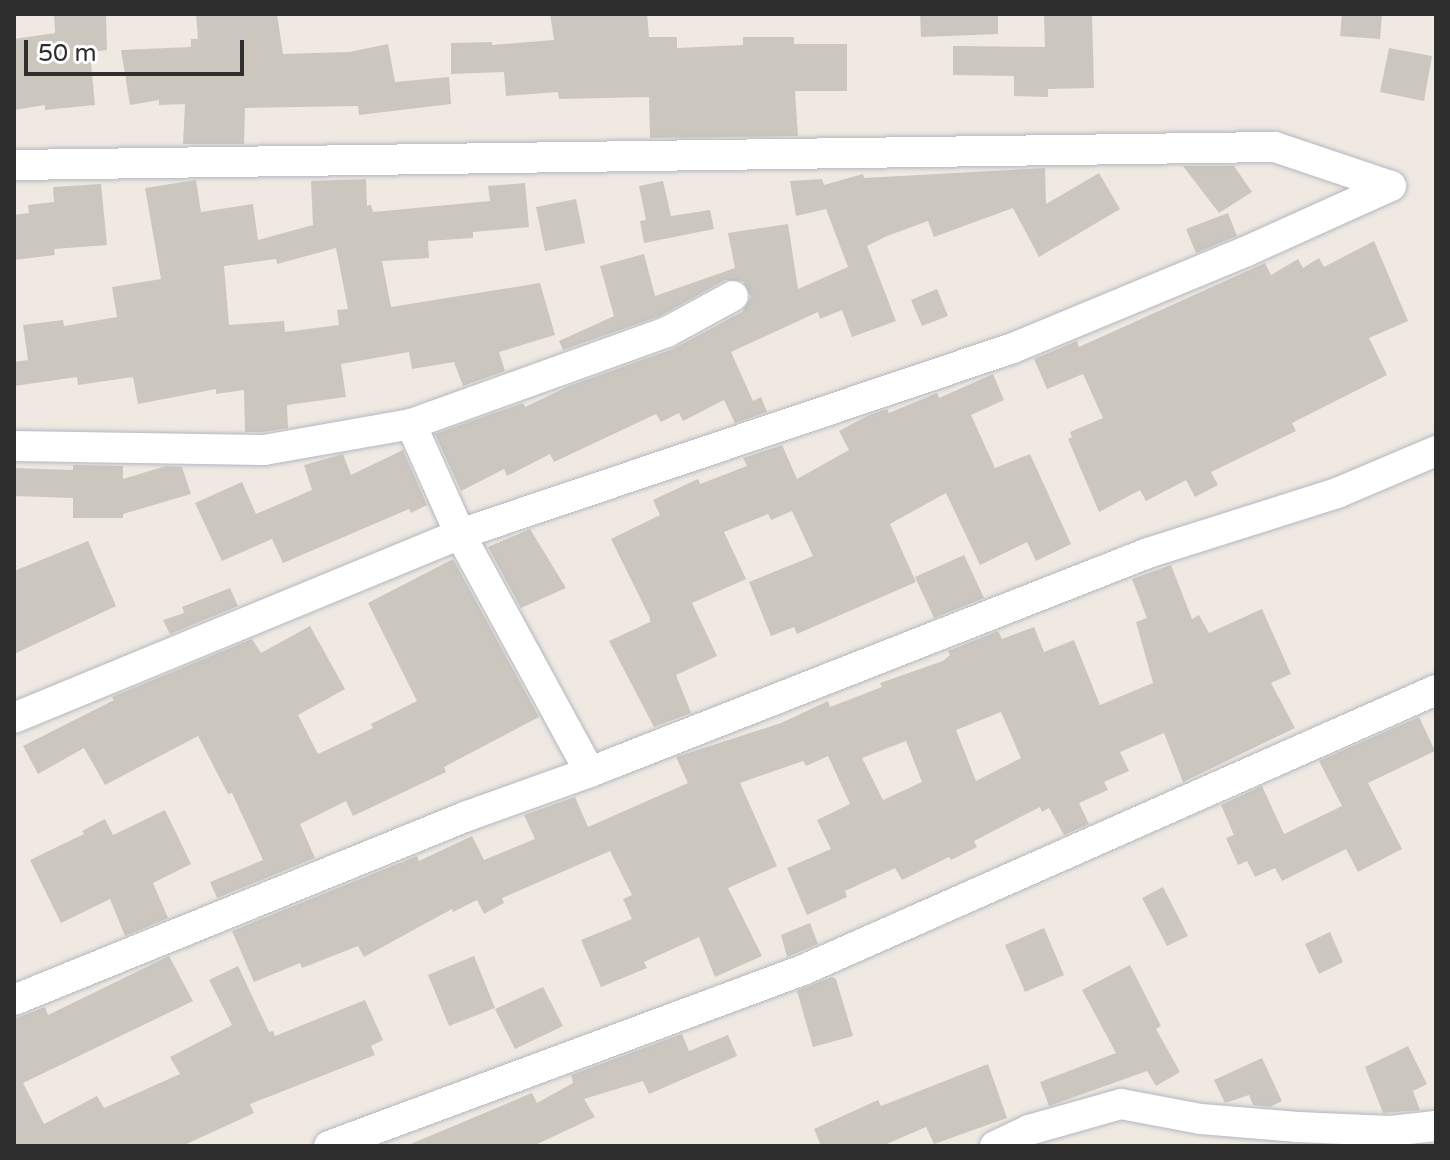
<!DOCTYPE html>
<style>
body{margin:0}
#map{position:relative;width:1450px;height:1160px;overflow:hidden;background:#efe9e1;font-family:"Varela Round",sans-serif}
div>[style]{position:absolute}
.building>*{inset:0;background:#cbc7bf}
.roads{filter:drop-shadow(0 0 2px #b4b7c1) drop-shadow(0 0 2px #b4b7c1)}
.minor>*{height:30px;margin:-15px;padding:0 15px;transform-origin:15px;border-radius:15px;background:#fff}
span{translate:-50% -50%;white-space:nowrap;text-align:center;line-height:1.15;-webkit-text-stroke:6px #fff;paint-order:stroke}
.frame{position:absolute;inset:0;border:16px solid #2e2e2e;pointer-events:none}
.scale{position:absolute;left:24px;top:40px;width:220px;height:36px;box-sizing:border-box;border:4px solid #2e2e2e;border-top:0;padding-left:10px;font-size:24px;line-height:28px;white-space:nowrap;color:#2e2e2e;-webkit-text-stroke:6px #fff;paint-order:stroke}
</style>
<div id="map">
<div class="building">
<i style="clip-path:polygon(54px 14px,106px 14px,107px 50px,90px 52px,95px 105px,45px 110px,45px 105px,14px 110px,14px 39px,55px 33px)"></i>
<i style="clip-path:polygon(196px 14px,277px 14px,283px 54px,349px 52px,388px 44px,395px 82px,449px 77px,451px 104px,359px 115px,358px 106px,245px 108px,244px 144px,183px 144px,185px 104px,159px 105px,159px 100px,130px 105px,121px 50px,191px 47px,191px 39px,198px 39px)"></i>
<i style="clip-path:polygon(550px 14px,647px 14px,649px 37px,677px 37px,677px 48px,743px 45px,743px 37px,794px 37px,794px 44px,847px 44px,847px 91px,795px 91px,798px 136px,650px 138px,649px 97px,559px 99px,558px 92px,506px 96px,504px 72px,451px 74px,451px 43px,492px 42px,492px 45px,554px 40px)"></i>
<i style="clip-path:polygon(920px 14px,998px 14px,998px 34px,921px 37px)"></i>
<i style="clip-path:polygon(1092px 14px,1094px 88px,1048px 89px,1048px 97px,1014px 96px,1014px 76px,953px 75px,953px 46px,1045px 47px,1044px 16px)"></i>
<i style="clip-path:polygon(1342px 14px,1382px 14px,1380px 39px,1340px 36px)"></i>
<i style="clip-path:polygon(1389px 48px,1432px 56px,1424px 101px,1380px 92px)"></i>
<i style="clip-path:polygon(1183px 166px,1234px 166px,1252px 192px,1219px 213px)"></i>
<i style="clip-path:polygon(1045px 168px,1046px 204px,1099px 173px,1120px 209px,1039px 257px,1013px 208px,934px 237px,928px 221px,887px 236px,867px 246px,896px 321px,852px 337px,842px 310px,820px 319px,818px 312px,731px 352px,753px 401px,761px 397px,767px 412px,735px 423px,724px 400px,683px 421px,679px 413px,661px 422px,656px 414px,554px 462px,550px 454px,507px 476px,504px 469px,461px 491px,435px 434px,523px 403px,525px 407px,569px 386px,673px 349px,742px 312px,751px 297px,743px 281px,725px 280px,660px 316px,563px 350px,559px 341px,614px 316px,600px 266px,644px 254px,655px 296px,735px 268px,728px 233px,788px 224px,798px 289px,848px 267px,826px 209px,796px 216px,790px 181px,822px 179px,824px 185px,863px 174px,864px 178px)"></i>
<i style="clip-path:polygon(evenodd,366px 179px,367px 206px,371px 205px,373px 212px,490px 201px,488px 186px,525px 183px,529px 227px,473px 232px,473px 238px,428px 241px,429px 258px,382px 261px,391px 307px,540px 283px,555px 335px,499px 352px,505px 371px,463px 386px,454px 362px,412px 369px,409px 352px,341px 364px,346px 397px,287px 405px,288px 428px,263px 432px,245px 432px,244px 390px,216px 394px,216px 389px,138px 404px,133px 377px,78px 385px,77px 377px,14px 386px,14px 362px,28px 360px,23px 325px,63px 320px,64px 326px,117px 317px,112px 287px,161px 279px,145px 188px,196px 180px,201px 212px,253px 204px,258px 240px,313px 225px,311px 181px,366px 179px,336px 248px,348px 309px,337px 310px,339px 325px,285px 332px,284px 321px,229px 325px,224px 266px,276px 259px,277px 264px,336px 248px)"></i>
<i style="clip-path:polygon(663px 181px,671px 216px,710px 210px,714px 229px,644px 243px,640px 221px,646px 220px,639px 186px)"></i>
<i style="clip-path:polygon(101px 184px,107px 245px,54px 249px,55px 255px,14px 260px,14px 215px,29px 213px,28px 205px,54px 202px,53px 187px)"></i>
<i style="clip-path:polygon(576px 199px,585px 243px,545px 251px,536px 207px)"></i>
<i style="clip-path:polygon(1228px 213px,1237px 236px,1196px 253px,1186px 229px)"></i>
<i style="clip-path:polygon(1374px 241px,1408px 321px,1369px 338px,1387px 375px,1292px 423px,1296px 431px,1211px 472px,1218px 485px,1195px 497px,1186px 480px,1146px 501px,1140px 490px,1099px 512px,1068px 439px,1072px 437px,1070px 432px,1103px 418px,1083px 374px,1047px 389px,1034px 359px,1077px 341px,1079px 347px,1265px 263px,1271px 275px,1298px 259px,1303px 268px,1319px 258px,1324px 267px)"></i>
<i style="clip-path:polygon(937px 289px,948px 316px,922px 326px,911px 300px)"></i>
<i style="clip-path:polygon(993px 374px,1004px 400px,971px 415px,995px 468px,1030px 454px,1071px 544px,1036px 561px,1027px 542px,980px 565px,946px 493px,890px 524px,916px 582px,797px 634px,794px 627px,771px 636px,749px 582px,813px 556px,792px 511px,771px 520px,768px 514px,724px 532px,746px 579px,692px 603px,717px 656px,676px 675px,691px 713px,654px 727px,609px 641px,650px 622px,650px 618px,611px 539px,660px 515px,653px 500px,698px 479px,700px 484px,747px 466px,743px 458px,782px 445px,797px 479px,849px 450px,839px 431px,867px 416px,887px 409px,889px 413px,937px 393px,939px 398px)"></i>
<i style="clip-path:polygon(403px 450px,427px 505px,411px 513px,409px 509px,283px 563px,272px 539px,222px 561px,195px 503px,242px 482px,256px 514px,312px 490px,304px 465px,343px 454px,351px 475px)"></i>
<i style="clip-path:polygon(73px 465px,123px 466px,123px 479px,166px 466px,182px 467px,191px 494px,123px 514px,123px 518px,73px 518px,73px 498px,14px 496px,14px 468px,73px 470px)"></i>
<i style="clip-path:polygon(530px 529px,566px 588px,521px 608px,488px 547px)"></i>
<i style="clip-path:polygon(88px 541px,116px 606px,14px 654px,14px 571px)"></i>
<i style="clip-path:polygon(964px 555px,984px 598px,934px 618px,915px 577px)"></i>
<i style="clip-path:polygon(453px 559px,539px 717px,444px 767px,446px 772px,353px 816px,346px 801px,300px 824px,315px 858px,217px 898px,210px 882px,263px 860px,232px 793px,228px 794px,198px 736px,105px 785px,84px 748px,38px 774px,23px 746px,114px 700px,112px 697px,252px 639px,261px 653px,310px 626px,345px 689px,298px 715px,318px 754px,373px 728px,371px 724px,417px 701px,368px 603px)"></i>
<i style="clip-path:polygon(evenodd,1171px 565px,1192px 619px,1199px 615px,1209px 633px,1262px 609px,1291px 674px,1271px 683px,1295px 728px,1183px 782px,1164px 733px,1120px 752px,1129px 771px,1104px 782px,1108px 790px,1079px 803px,1089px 824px,1064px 835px,1049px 808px,1042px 812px,1040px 807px,974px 841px,977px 847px,951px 860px,949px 857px,902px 880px,895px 868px,845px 891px,847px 897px,807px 915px,787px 868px,831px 849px,817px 820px,850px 804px,828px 756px,806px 766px,803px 761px,740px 783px,777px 866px,728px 888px,762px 956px,715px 977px,699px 937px,644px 962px,647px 968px,601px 987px,581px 940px,632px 919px,623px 899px,632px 895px,610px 851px,502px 898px,504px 903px,484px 914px,477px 900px,453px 912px,452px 909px,364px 957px,358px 946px,302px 968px,300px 963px,254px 982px,232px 931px,417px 856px,419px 861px,472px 836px,484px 860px,535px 839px,524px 815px,575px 797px,588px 827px,688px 783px,676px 757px,781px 723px,828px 701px,830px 707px,882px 687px,880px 683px,943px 661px,950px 655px,948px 651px,998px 631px,1002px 639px,1034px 627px,1044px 652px,1074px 640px,1100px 705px,1153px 683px,1136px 622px,1147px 618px,1132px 579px,1171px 565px,1001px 712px,1021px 758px,976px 781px,956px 730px,1001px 712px,1171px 565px,906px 741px,922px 782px,883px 800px,862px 758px,906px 741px)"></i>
<i style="clip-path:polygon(230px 588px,238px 606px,170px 634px,163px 620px,184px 613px,182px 607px)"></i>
<i style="clip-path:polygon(1419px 717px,1435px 751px,1368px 783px,1402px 849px,1358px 872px,1346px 849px,1282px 881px,1275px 868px,1255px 877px,1247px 861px,1238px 865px,1226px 838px,1234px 835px,1221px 805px,1262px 786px,1284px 834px,1342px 806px,1319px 761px)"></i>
<i style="clip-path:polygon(165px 810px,191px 864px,153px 883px,168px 918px,125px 936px,110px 899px,61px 923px,30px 860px,84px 834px,82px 831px,105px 819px,113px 835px)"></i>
<i style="clip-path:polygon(1163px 887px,1188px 936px,1167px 946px,1142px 898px)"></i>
<i style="clip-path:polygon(810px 923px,818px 944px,787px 957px,781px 935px)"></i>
<i style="clip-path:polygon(1044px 928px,1064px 975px,1025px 992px,1005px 945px)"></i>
<i style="clip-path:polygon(1330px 932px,1343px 962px,1319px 974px,1305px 944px)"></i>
<i style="clip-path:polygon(169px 956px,193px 1001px,23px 1083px,44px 1124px,97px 1096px,104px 1108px,180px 1074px,170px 1057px,232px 1025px,209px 980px,238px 966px,269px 1032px,273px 1031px,275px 1036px,365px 1000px,383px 1040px,371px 1046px,375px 1055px,250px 1104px,254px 1113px,182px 1146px,14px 1146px,14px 1019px,45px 1007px,48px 1015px)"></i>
<i style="clip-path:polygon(474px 956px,495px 1008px,449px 1026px,428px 975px)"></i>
<i style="clip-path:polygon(1130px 965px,1161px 1026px,1156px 1029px,1180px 1072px,1156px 1086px,1147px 1071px,1049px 1106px,1040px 1082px,1116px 1053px,1082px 990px)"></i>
<i style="clip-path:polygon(832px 977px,836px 979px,853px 1036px,813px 1047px,797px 991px)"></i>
<i style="clip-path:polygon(543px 987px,563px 1026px,515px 1049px,495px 1009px)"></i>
<i style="clip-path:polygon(682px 1034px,689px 1051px,728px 1035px,737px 1056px,649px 1094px,643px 1081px,584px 1099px,595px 1117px,533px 1146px,406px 1146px,532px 1093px,537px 1103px,573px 1083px,571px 1075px)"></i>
<i style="clip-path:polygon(1408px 1046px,1427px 1084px,1413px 1091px,1420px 1110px,1383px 1113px,1365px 1067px)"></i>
<i style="clip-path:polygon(1262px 1058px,1282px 1101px,1270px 1107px,1253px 1105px,1249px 1095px,1225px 1103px,1214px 1080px)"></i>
<i style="clip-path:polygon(988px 1064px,1007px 1118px,934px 1144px,926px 1127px,882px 1146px,821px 1146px,814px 1129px,878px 1100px,881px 1106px)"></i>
</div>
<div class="roads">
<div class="minor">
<i style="left:14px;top:165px;width:1261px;rotate:-0.82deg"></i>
<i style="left:1275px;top:147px;width:122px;rotate:18.6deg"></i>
<i style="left:411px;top:424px;width:120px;rotate:66deg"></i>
<i style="left:460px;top:534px;width:271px;rotate:61.4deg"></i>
<i style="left:14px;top:446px;width:250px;rotate:0.9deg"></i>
<i style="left:264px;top:450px;width:149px;rotate:-10deg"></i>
<i style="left:411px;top:424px;width:272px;rotate:-19.8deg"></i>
<i style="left:667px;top:332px;width:75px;rotate:-28.6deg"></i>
<i style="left:14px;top:718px;width:482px;rotate:-22.4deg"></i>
<i style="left:460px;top:534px;width:583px;rotate:-18.59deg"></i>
<i style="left:1013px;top:348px;width:253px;rotate:-22.5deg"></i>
<i style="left:1247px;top:251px;width:158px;rotate:-24.3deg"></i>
<i style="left:14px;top:1000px;width:489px;rotate:-22.1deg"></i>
<i style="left:467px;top:816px;width:131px;rotate:-19.7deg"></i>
<i style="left:590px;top:772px;width:599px;rotate:-21.43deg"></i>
<i style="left:1148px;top:553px;width:198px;rotate:-17.6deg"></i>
<i style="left:1337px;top:493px;width:108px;rotate:-23deg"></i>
<i style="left:329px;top:1146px;width:506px;rotate:-20.37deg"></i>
<i style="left:803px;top:970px;width:692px;rotate:-23.86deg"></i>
<i style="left:995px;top:1146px;width:38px;rotate:-25deg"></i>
<i style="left:1029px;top:1130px;width:96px;rotate:-15.8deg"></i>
<i style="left:1121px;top:1104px;width:81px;rotate:10.6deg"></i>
<i style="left:1201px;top:1119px;width:97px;rotate:4.7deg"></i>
<i style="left:1298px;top:1127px;width:92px;rotate:2.5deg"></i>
<i style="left:1390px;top:1131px;width:46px;rotate:-6.2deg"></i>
</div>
</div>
<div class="frame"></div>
<div class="scale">50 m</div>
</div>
